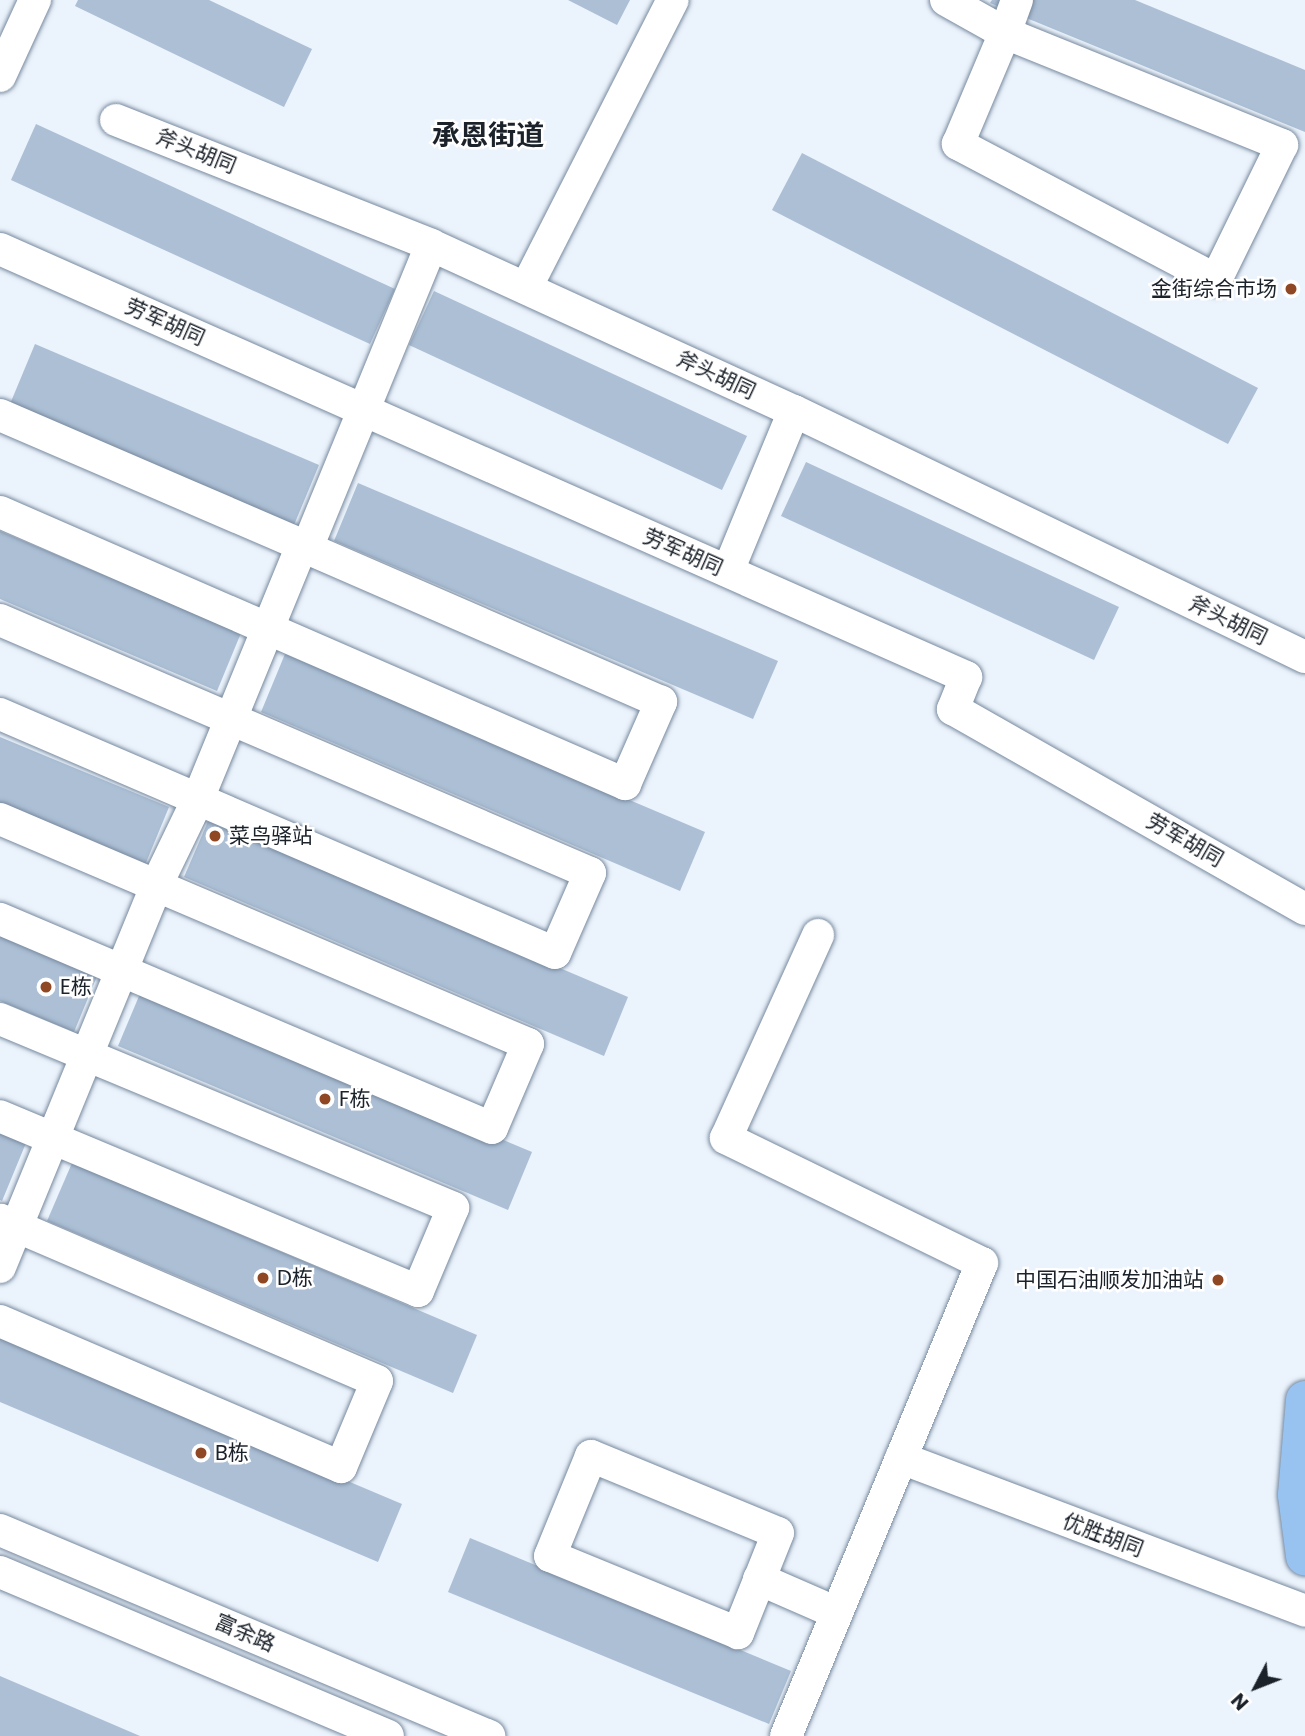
<!DOCTYPE html>
<meta charset="utf-8">
<style>
body{margin:0}
#map{position:relative;width:1305px;height:1736px;overflow:hidden;background:#ebf3fc;font-family:Poppins,"Noto Sans SC",sans-serif}
div>[style]{position:absolute}
.building>*{inset:0;background:#acbfd5}
.roads{filter:drop-shadow(0 0 2px #77899e) drop-shadow(0 0 2px #77899e)}
.minor>*{height:32px;margin:-16px;padding:0 16px;transform-origin:16px;border-radius:16px;background:#fff}
.major>*{height:38px;margin:-19px;padding:0 19px;transform-origin:19px;border-radius:19px;background:#98c3f1}
.dots>*{width:19px;height:19px;translate:-50% -50%;box-sizing:border-box;border:4px solid #fff;border-radius:50%}
span{translate:-50% -50%;white-space:nowrap;text-align:center;line-height:1.15;-webkit-text-stroke:5px #fff;paint-order:stroke}
.street-label{font-size:21px;color:#1b222a}
.poi-label{font-size:21px;color:#1b222a}
.right{translate:-100% -50%;text-align:right}
.left{translate:0 -50%;text-align:left}
.district-label{font-size:28px;color:#1b222a;font-weight:700}
.north{position:absolute;left:1221px;top:1652px;width:70px;height:70px;-webkit-text-stroke:5px #fff;paint-order:stroke;rotate:228deg;font-size:19px;font-weight:700;line-height:28px;text-align:center;color:#1b222a}
.north::after{content:'';display:block;margin:auto;width:24px;height:32px;background:#1b222a;clip-path:polygon(50% 0,100% 100%,50% 72%,0 100%)}
</style>
<div id="map">
<div class="building">
<i style="clip-path:polygon(78px 0,209px 0,312px 49px,284px 107px,75px 6px)"></i>
<i style="clip-path:polygon(568px 0,630px 0,617px 25px)"></i>
<i style="clip-path:polygon(992px 0,1135px 0,1305px 70px,1305px 132px,990px 3px)"></i>
<i style="clip-path:polygon(36px 124px,395px 289px,370px 344px,11px 180px)"></i>
<i style="clip-path:polygon(802px 153px,1258px 388px,1228px 444px,772px 210px)"></i>
<i style="clip-path:polygon(434px 291px,747px 436px,722px 490px,409px 345px)"></i>
<i style="clip-path:polygon(35px 344px,319px 465px,294px 525px,10px 404px)"></i>
<i style="clip-path:polygon(806px 462px,1119px 607px,1094px 660px,781px 516px)"></i>
<i style="clip-path:polygon(358px 483px,778px 661px,753px 719px,334px 541px)"></i>
<i style="clip-path:polygon(0 531px,241px 633px,217px 691px,0 599px)"></i>
<i style="clip-path:polygon(285px 654px,705px 832px,680px 891px,261px 712px)"></i>
<i style="clip-path:polygon(0 737px,169px 807px,145px 865px,0 805px)"></i>
<i style="clip-path:polygon(209px 819px,628px 997px,604px 1056px,184px 877px)"></i>
<i style="clip-path:polygon(0 932px,98px 974px,74px 1032px,0 1001px)"></i>
<i style="clip-path:polygon(142px 989px,532px 1152px,508px 1210px,118px 1046px)"></i>
<i style="clip-path:polygon(0 1132px,26px 1143px,2px 1201px,0 1200px)"></i>
<i style="clip-path:polygon(72px 1163px,477px 1335px,453px 1393px,47px 1221px)"></i>
<i style="clip-path:polygon(0 1334px,402px 1504px,378px 1562px,0 1402px)"></i>
<i style="clip-path:polygon(470px 1538px,791px 1671px,769px 1724px,448px 1592px)"></i>
<i style="clip-path:polygon(0 1676px,140px 1736px,0 1736px)"></i>
</div>
<div class="roads">
<div class="minor">
<i style="left:946px;top:0;width:68px;rotate:29.2deg"></i>
<i style="left:1005px;top:33px;width:35px;rotate:-70deg"></i>
<i style="left:1005px;top:33px;width:299px;rotate:22deg"></i>
<i style="left:1282px;top:145px;width:150px;rotate:116.1deg"></i>
<i style="left:1216px;top:280px;width:292px;rotate:-152.2deg"></i>
<i style="left:958px;top:144px;width:121px;rotate:-67.1deg"></i>
<i style="left:0;top:76px;width:84px;rotate:-65.3deg"></i>
<i style="left:116px;top:120px;width:339px;rotate:21.6deg"></i>
<i style="left:431px;top:245px;width:399px;rotate:24.6deg"></i>
<i style="left:794px;top:411px;width:567px;rotate:25.71deg"></i>
<i style="left:0;top:249px;width:1057px;rotate:23.9deg"></i>
<i style="left:966px;top:677px;width:35px;rotate:112deg"></i>
<i style="left:953px;top:709px;width:405px;rotate:29.6deg"></i>
<i style="left:526px;top:288px;width:323px;rotate:-63deg"></i>
<i style="left:0;top:415px;width:329px;rotate:23.3deg"></i>
<i style="left:0;top:512px;width:682px;rotate:23.52deg"></i>
<i style="left:625px;top:784px;width:90px;rotate:-66.3deg"></i>
<i style="left:661px;top:702px;width:386px;rotate:-156.5deg"></i>
<i style="left:728px;top:571px;width:173px;rotate:-67.6deg"></i>
<i style="left:0;top:620px;width:642px;rotate:23.21deg"></i>
<i style="left:590px;top:873px;width:87px;rotate:113.6deg"></i>
<i style="left:555px;top:953px;width:604px;rotate:-156.7deg"></i>
<i style="left:0;top:819px;width:574px;rotate:23.08deg"></i>
<i style="left:528px;top:1044px;width:91px;rotate:113.2deg"></i>
<i style="left:492px;top:1128px;width:535px;rotate:-156.98deg"></i>
<i style="left:0;top:1019px;width:491px;rotate:22.6deg"></i>
<i style="left:453px;top:1208px;width:90px;rotate:112.9deg"></i>
<i style="left:418px;top:1291px;width:453px;rotate:-157.3deg"></i>
<i style="left:0;top:1267px;width:412px;rotate:-67.7deg"></i>
<i style="left:156px;top:886px;width:97px;rotate:-64.2deg"></i>
<i style="left:198px;top:799px;width:274px;rotate:-67.7deg"></i>
<i style="left:302px;top:545px;width:6px;rotate:31deg"></i>
<i style="left:307px;top:548px;width:327px;rotate:-67.7deg"></i>
<i style="left:0;top:1321px;width:371px;rotate:23.2deg"></i>
<i style="left:341px;top:1467px;width:93px;rotate:-67.3deg"></i>
<i style="left:377px;top:1381px;width:409px;rotate:-156.8deg"></i>
<i style="left:591px;top:1456px;width:202px;rotate:22.4deg"></i>
<i style="left:778px;top:1533px;width:108px;rotate:111.8deg"></i>
<i style="left:738px;top:1633px;width:203px;rotate:-157.7deg"></i>
<i style="left:550px;top:1556px;width:108px;rotate:-67.7deg"></i>
<i style="left:901px;top:1458px;width:432px;rotate:20.7deg"></i>
<i style="left:0;top:1530px;width:531px;rotate:22.84deg"></i>
<i style="left:0;top:1572px;width:421px;rotate:22.9deg"></i>
<i style="left:759px;top:1579px;width:85px;rotate:23.6deg"></i>
<i style="left:786px;top:1736px;width:512px;rotate:-67.49deg"></i>
<i style="left:982px;top:1263px;width:285px;rotate:-154deg"></i>
<i style="left:726px;top:1138px;width:223px;rotate:-65.6deg"></i>
</div>
<div class="major">
<i style="left:1305px;top:1400px;width:95px;rotate:94.8deg"></i>
<i style="left:1297px;top:1495px;width:62px;rotate:82.5deg"></i>
</div>
</div>
<div class="dots">
<i style="left:1291px;top:289px;background:#8f4823"></i>
<i style="left:215px;top:836px;background:#8f4823"></i>
<i style="left:46px;top:987px;background:#8f4823"></i>
<i style="left:325px;top:1099px;background:#8f4823"></i>
<i style="left:263px;top:1278px;background:#8f4823"></i>
<i style="left:1218px;top:1280px;background:#8f4823"></i>
<i style="left:201px;top:1453px;background:#8f4823"></i>
</div>
<div class="street-label">
<span style="left:196px;top:151px;rotate:22deg">斧头胡同</span>
<span style="left:165px;top:322px;rotate:24deg">劳军胡同</span>
<span style="left:716px;top:375px;rotate:25deg">斧头胡同</span>
<span style="left:683px;top:552px;rotate:24deg">劳军胡同</span>
<span style="left:1228px;top:620px;rotate:26deg">斧头胡同</span>
<span style="left:1185px;top:840px;rotate:30deg">劳军胡同</span>
<span style="left:1103px;top:1535px;rotate:21deg">优胜胡同</span>
<span style="left:245px;top:1633px;rotate:23deg">富余路</span>
</div>
<div class="poi-label">
<span class="right" style="left:1277px;top:289px">金街综合市场</span>
<span class="left" style="left:229px;top:836px">菜鸟驿站</span>
<span class="left" style="left:60px;top:987px">E栋</span>
<span class="left" style="left:339px;top:1099px">F栋</span>
<span class="left" style="left:277px;top:1278px">D栋</span>
<span class="right" style="left:1204px;top:1280px">中国石油顺发加油站</span>
<span class="left" style="left:215px;top:1453px">B栋</span>
</div>
<div class="district-label">
<span style="left:488px;top:136px">承恩街道</span>
</div>
<div class="north">N</div>
</div>
